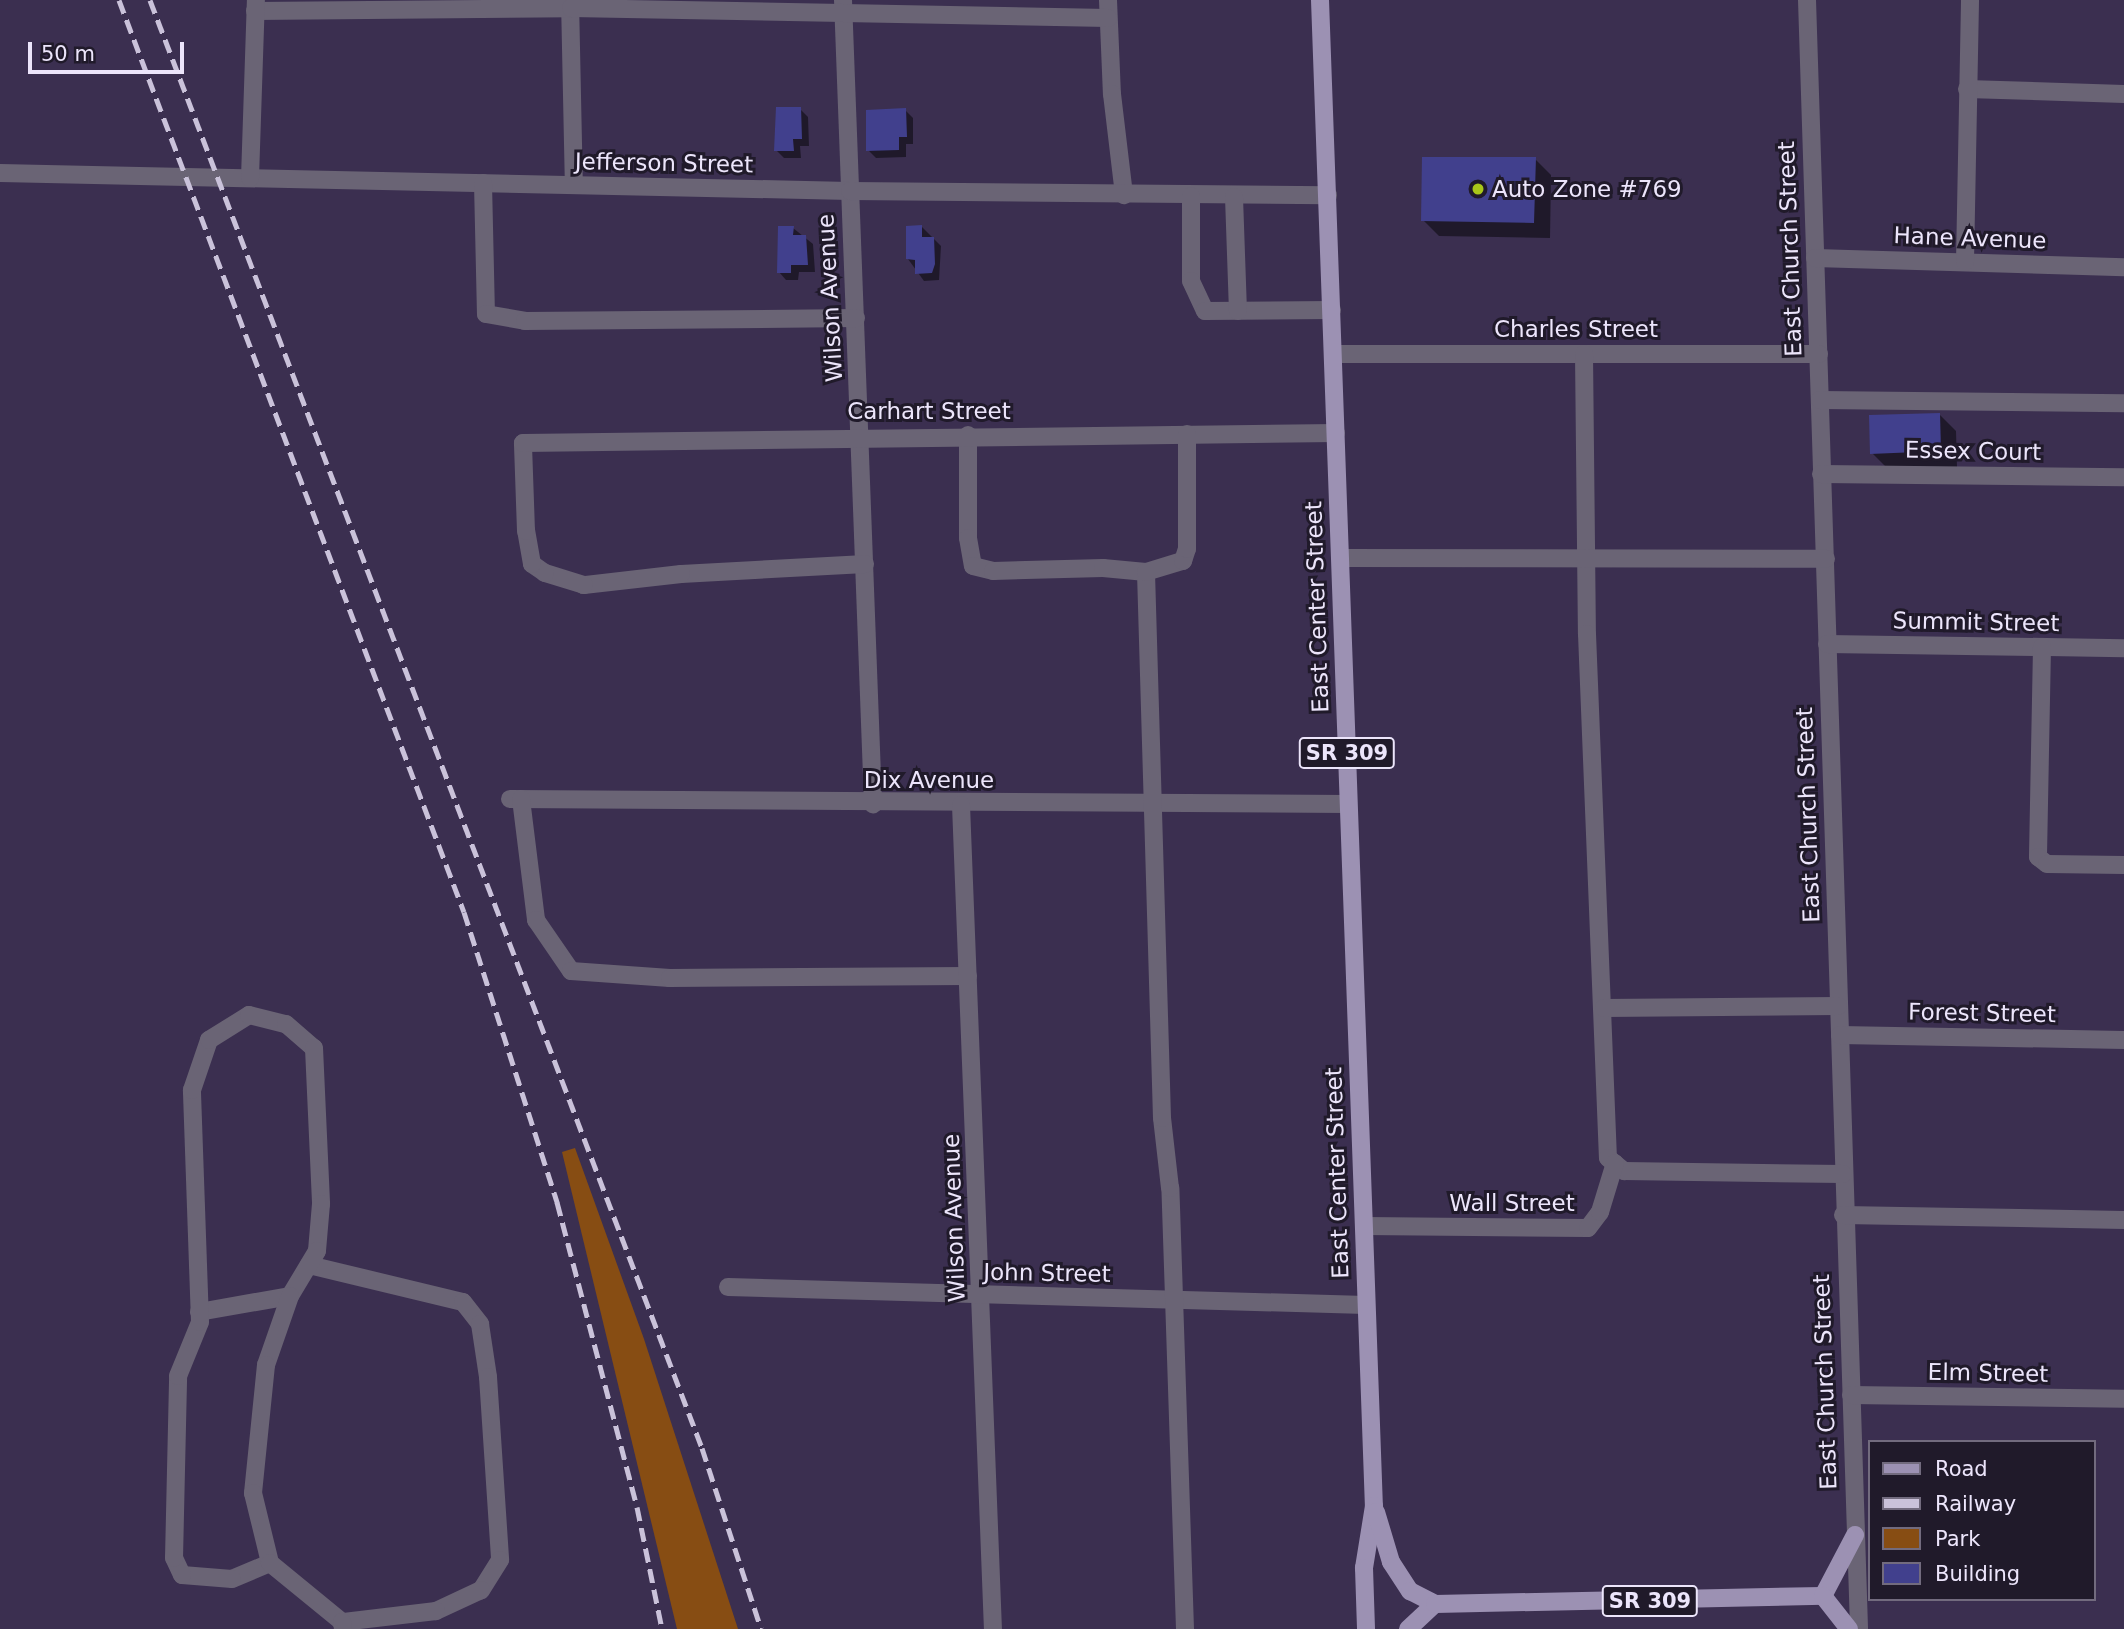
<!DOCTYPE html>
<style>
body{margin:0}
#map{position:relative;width:2124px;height:1629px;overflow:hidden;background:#3b2f50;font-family:"DejaVu Sans",sans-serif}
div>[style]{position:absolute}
.green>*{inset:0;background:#874d13}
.shadow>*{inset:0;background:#0007}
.building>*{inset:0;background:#41408d}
.minor>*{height:18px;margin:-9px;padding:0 9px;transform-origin:9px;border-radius:9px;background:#6a6475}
.major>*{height:18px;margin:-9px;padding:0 9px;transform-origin:9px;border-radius:9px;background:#9c91b3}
.rail>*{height:5px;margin-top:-2.5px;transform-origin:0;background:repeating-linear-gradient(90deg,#cac2da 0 14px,transparent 0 21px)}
.dots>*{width:19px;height:19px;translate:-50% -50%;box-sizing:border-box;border:4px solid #201a2a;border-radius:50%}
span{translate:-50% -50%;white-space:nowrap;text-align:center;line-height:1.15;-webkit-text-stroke:6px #201a2a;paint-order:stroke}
.shield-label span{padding:2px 5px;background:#201a2a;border:2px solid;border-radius:5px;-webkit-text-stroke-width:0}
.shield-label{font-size:21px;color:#ece5fb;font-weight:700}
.street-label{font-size:23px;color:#ece5fb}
.poi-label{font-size:23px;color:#ece5fb}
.left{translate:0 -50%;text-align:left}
.legend{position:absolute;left:1868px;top:1440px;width:228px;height:161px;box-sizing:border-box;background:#201a2a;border:2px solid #726b7e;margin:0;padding:9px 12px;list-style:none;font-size:21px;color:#ece5fb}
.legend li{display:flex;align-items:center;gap:14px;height:35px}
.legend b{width:35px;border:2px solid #726b7e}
.scale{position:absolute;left:28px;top:42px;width:156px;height:32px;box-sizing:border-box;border:4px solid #ece5fb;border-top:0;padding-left:9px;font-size:21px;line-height:24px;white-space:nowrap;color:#ece5fb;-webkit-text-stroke:5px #201a2a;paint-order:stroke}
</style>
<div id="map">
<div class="green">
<i style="clip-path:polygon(575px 1148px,644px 1339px,738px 1629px,677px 1629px,562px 1152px)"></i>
</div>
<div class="shadow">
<i style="clip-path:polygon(800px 109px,808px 117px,809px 146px,800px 146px,801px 158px,784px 158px,776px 150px)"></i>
<i style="clip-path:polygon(905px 110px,913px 118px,913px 144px,906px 144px,906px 157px,876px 158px,868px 150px)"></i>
<i style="clip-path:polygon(1535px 159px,1551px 175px,1550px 238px,1439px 236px,1423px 220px)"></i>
<i style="clip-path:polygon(922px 227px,941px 246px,939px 280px,924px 281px,908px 259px)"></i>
<i style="clip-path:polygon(793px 228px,813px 244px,815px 272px,799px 272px,798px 280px,786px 280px,779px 272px)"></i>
<i style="clip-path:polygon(1939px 414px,1956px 431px,1957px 467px,1888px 469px,1872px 453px)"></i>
</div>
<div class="building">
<i style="clip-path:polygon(776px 107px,801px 107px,802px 139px,793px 139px,794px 151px,774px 151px)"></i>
<i style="clip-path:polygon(906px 108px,907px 137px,899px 137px,899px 150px,866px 151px,866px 110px)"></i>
<i style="clip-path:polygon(1422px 157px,1536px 157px,1534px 223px,1421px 221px)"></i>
<i style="clip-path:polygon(922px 225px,922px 237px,934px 237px,935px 264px,932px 273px,915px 274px,915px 260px,906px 259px,906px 226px)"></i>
<i style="clip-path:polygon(778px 226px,794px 226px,793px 235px,806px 235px,808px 265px,791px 265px,791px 273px,777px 273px)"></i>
<i style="clip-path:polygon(1940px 413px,1941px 451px,1870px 454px,1869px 415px)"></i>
</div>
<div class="minor">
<i style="left:570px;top:0;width:185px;rotate:88.8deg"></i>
<i style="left:843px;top:0;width:805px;rotate:87.86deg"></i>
<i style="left:1108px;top:0;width:94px;rotate:87.6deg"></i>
<i style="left:1112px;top:94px;width:102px;rotate:83.2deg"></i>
<i style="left:1807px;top:0;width:1630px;rotate:88.17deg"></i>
<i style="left:255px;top:11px;width:316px;rotate:-0.5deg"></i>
<i style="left:571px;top:8px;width:537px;rotate:1.07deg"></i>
<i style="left:1967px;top:89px;width:157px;rotate:1.8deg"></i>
<i style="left:0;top:173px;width:850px;rotate:1.21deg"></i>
<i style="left:850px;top:191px;width:478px;rotate:0.5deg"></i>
<i style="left:250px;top:178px;width:178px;rotate:-88.1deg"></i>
<i style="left:483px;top:183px;width:131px;rotate:88.7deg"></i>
<i style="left:486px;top:314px;width:40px;rotate:10deg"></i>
<i style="left:525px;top:321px;width:331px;rotate:-0.5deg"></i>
<i style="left:1191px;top:196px;width:85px;rotate:90deg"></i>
<i style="left:1191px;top:281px;width:33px;rotate:65deg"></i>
<i style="left:1205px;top:311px;width:127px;rotate:-0.5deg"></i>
<i style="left:1234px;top:197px;width:114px;rotate:88deg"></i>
<i style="left:1815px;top:258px;width:309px;rotate:1.7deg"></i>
<i style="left:1965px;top:262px;width:262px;rotate:-88.9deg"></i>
<i style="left:1333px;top:354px;width:486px"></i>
<i style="left:1584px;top:354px;width:280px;rotate:89.4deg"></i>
<i style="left:1587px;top:634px;width:524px;rotate:87.71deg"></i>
<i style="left:1608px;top:1158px;width:21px;rotate:39deg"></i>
<i style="left:1624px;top:1171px;width:219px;rotate:0.8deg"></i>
<i style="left:1820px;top:400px;width:304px;rotate:0.6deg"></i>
<i style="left:968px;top:435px;width:103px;rotate:90deg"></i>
<i style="left:968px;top:538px;width:28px;rotate:80deg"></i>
<i style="left:973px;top:566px;width:21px;rotate:14deg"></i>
<i style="left:993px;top:571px;width:110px;rotate:-1.6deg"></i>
<i style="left:1103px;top:568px;width:43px;rotate:5.3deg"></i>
<i style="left:1821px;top:474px;width:303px;rotate:0.6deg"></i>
<i style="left:1341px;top:558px;width:485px;rotate:0.1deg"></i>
<i style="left:865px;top:564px;width:184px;rotate:176.9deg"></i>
<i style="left:681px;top:574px;width:98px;rotate:173.5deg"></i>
<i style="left:584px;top:585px;width:41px;rotate:-162.9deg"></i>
<i style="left:545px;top:573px;width:16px;rotate:-145deg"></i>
<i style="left:532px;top:564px;width:34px;rotate:-100deg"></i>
<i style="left:526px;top:531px;width:88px;rotate:-92deg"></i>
<i style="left:523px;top:443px;width:813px;rotate:-0.7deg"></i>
<i style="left:1827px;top:644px;width:297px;rotate:0.8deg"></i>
<i style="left:2042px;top:647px;width:210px;rotate:91.1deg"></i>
<i style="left:2038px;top:857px;width:11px;rotate:38deg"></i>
<i style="left:2047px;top:864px;width:77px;rotate:0.7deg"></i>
<i style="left:510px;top:799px;width:838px;rotate:0.34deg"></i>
<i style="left:521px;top:799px;width:122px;rotate:82.9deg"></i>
<i style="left:536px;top:920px;width:62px;rotate:55.5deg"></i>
<i style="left:571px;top:971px;width:99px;rotate:4deg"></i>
<i style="left:670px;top:978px;width:298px;rotate:-0.4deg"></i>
<i style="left:961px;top:805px;width:825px;rotate:87.78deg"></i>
<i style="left:1604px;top:1008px;width:234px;rotate:-0.5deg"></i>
<i style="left:1840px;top:1035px;width:284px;rotate:1deg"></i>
<i style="left:1843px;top:1215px;width:281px;rotate:1deg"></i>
<i style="left:1364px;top:1226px;width:224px;rotate:0.5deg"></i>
<i style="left:1588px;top:1228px;width:20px;rotate:-53deg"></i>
<i style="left:1600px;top:1212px;width:51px;rotate:-73deg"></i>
<i style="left:309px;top:1265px;width:158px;rotate:13.5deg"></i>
<i style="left:463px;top:1302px;width:28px;rotate:52deg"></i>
<i style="left:480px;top:1324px;width:54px;rotate:81.4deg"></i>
<i style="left:488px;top:1377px;width:183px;rotate:86.2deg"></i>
<i style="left:500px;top:1560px;width:36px;rotate:122deg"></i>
<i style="left:481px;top:1590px;width:50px;rotate:155deg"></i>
<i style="left:436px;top:1611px;width:95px;rotate:173.3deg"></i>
<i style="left:728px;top:1287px;width:638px;rotate:1.62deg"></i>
<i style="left:199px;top:1312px;width:92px;rotate:-10deg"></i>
<i style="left:1851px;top:1395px;width:273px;rotate:0.8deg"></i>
<i style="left:270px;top:1563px;width:41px;rotate:157.2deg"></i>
<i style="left:232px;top:1579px;width:50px;rotate:-175.4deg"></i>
<i style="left:182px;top:1575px;width:19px;rotate:-115deg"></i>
<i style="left:174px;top:1558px;width:182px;rotate:-88.7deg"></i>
<i style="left:178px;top:1376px;width:58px;rotate:-67.8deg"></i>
<i style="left:200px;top:1322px;width:232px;rotate:-92deg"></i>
<i style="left:192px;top:1090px;width:53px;rotate:-71.2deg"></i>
<i style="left:209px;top:1040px;width:47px;rotate:-32deg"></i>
<i style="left:249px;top:1015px;width:38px;rotate:14deg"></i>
<i style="left:286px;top:1024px;width:37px;rotate:41deg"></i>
<i style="left:314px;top:1048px;width:156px;rotate:87.4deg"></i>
<i style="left:321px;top:1204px;width:47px;rotate:94.9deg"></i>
<i style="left:317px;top:1251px;width:52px;rotate:121deg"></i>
<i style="left:290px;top:1296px;width:73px;rotate:109.2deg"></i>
<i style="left:266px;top:1365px;width:129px;rotate:95.8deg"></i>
<i style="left:253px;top:1493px;width:72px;rotate:76.3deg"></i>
<i style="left:270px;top:1563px;width:93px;rotate:39.3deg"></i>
<i style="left:342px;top:1622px;width:7px;rotate:82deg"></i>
<i style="left:1185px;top:1629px;width:441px;rotate:-91.9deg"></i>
<i style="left:1170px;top:1188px;width:70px;rotate:-96.5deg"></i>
<i style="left:1162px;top:1118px;width:546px;rotate:-91.68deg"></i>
<i style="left:1146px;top:572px;width:39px;rotate:-17deg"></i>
<i style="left:1183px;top:561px;width:13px;rotate:-72deg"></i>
<i style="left:1187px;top:549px;width:115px;rotate:-90deg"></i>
</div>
<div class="major">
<i style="left:1320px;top:0;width:1507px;rotate:87.95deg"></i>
<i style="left:1374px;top:1506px;width:63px;rotate:99.2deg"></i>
<i style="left:1364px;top:1568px;width:61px;rotate:88.1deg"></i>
<i style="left:1376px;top:1512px;width:52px;rotate:73.3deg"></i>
<i style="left:1391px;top:1562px;width:35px;rotate:57deg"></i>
<i style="left:1410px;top:1591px;width:28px;rotate:27deg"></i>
<i style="left:1823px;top:1596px;width:69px;rotate:-62.3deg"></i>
<i style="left:1408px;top:1629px;width:37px;rotate:-43deg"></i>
<i style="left:1435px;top:1604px;width:388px;rotate:-1.2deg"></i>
<i style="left:1823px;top:1596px;width:42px;rotate:51.8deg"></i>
</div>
<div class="rail">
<i style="left:119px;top:0;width:975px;rotate:69.28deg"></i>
<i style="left:464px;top:912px;width:305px;rotate:72.2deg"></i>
<i style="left:557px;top:1202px;width:315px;rotate:75.3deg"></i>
<i style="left:637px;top:1507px;width:125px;rotate:78.4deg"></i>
<i style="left:150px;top:0;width:1550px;rotate:69.13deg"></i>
<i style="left:702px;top:1448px;width:190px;rotate:71.9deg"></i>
</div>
<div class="dots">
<i style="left:1478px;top:189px;background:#a9c719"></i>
</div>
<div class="shield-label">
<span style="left:1347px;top:753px">SR 309</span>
<span style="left:1650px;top:1601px">SR 309</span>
</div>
<div class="street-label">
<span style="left:664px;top:163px;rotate:1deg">Jefferson Street</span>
<span style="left:1970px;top:238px;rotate:2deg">Hane Avenue</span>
<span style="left:1790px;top:249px;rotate:-92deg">East Church Street</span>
<span style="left:830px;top:298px;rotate:-93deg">Wilson Avenue</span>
<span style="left:1576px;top:329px">Charles Street</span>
<span style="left:929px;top:411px">Carhart Street</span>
<span style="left:1973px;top:451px;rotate:1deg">Essex Court</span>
<span style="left:1317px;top:607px;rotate:-92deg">East Center Street</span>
<span style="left:1976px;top:622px;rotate:1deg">Summit Street</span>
<span style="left:929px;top:780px">Dix Avenue</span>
<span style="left:1808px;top:815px;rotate:-92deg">East Church Street</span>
<span style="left:1982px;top:1013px;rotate:1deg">Forest Street</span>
<span style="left:1337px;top:1173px;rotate:-92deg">East Center Street</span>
<span style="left:1512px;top:1203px">Wall Street</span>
<span style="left:954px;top:1218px;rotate:-92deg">Wilson Avenue</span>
<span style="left:1047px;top:1273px;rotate:1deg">John Street</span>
<span style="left:1988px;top:1373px;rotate:1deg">Elm Street</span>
<span style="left:1825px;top:1382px;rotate:-92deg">East Church Street</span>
</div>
<div class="poi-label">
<span class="left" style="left:1492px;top:189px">Auto Zone #769</span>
</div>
<ul class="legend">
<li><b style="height:9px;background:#9c91b3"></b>Road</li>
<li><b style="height:9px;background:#cac2da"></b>Railway</li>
<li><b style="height:19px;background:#874d13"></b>Park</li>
<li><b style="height:19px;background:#41408d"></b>Building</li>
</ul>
<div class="scale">50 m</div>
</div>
